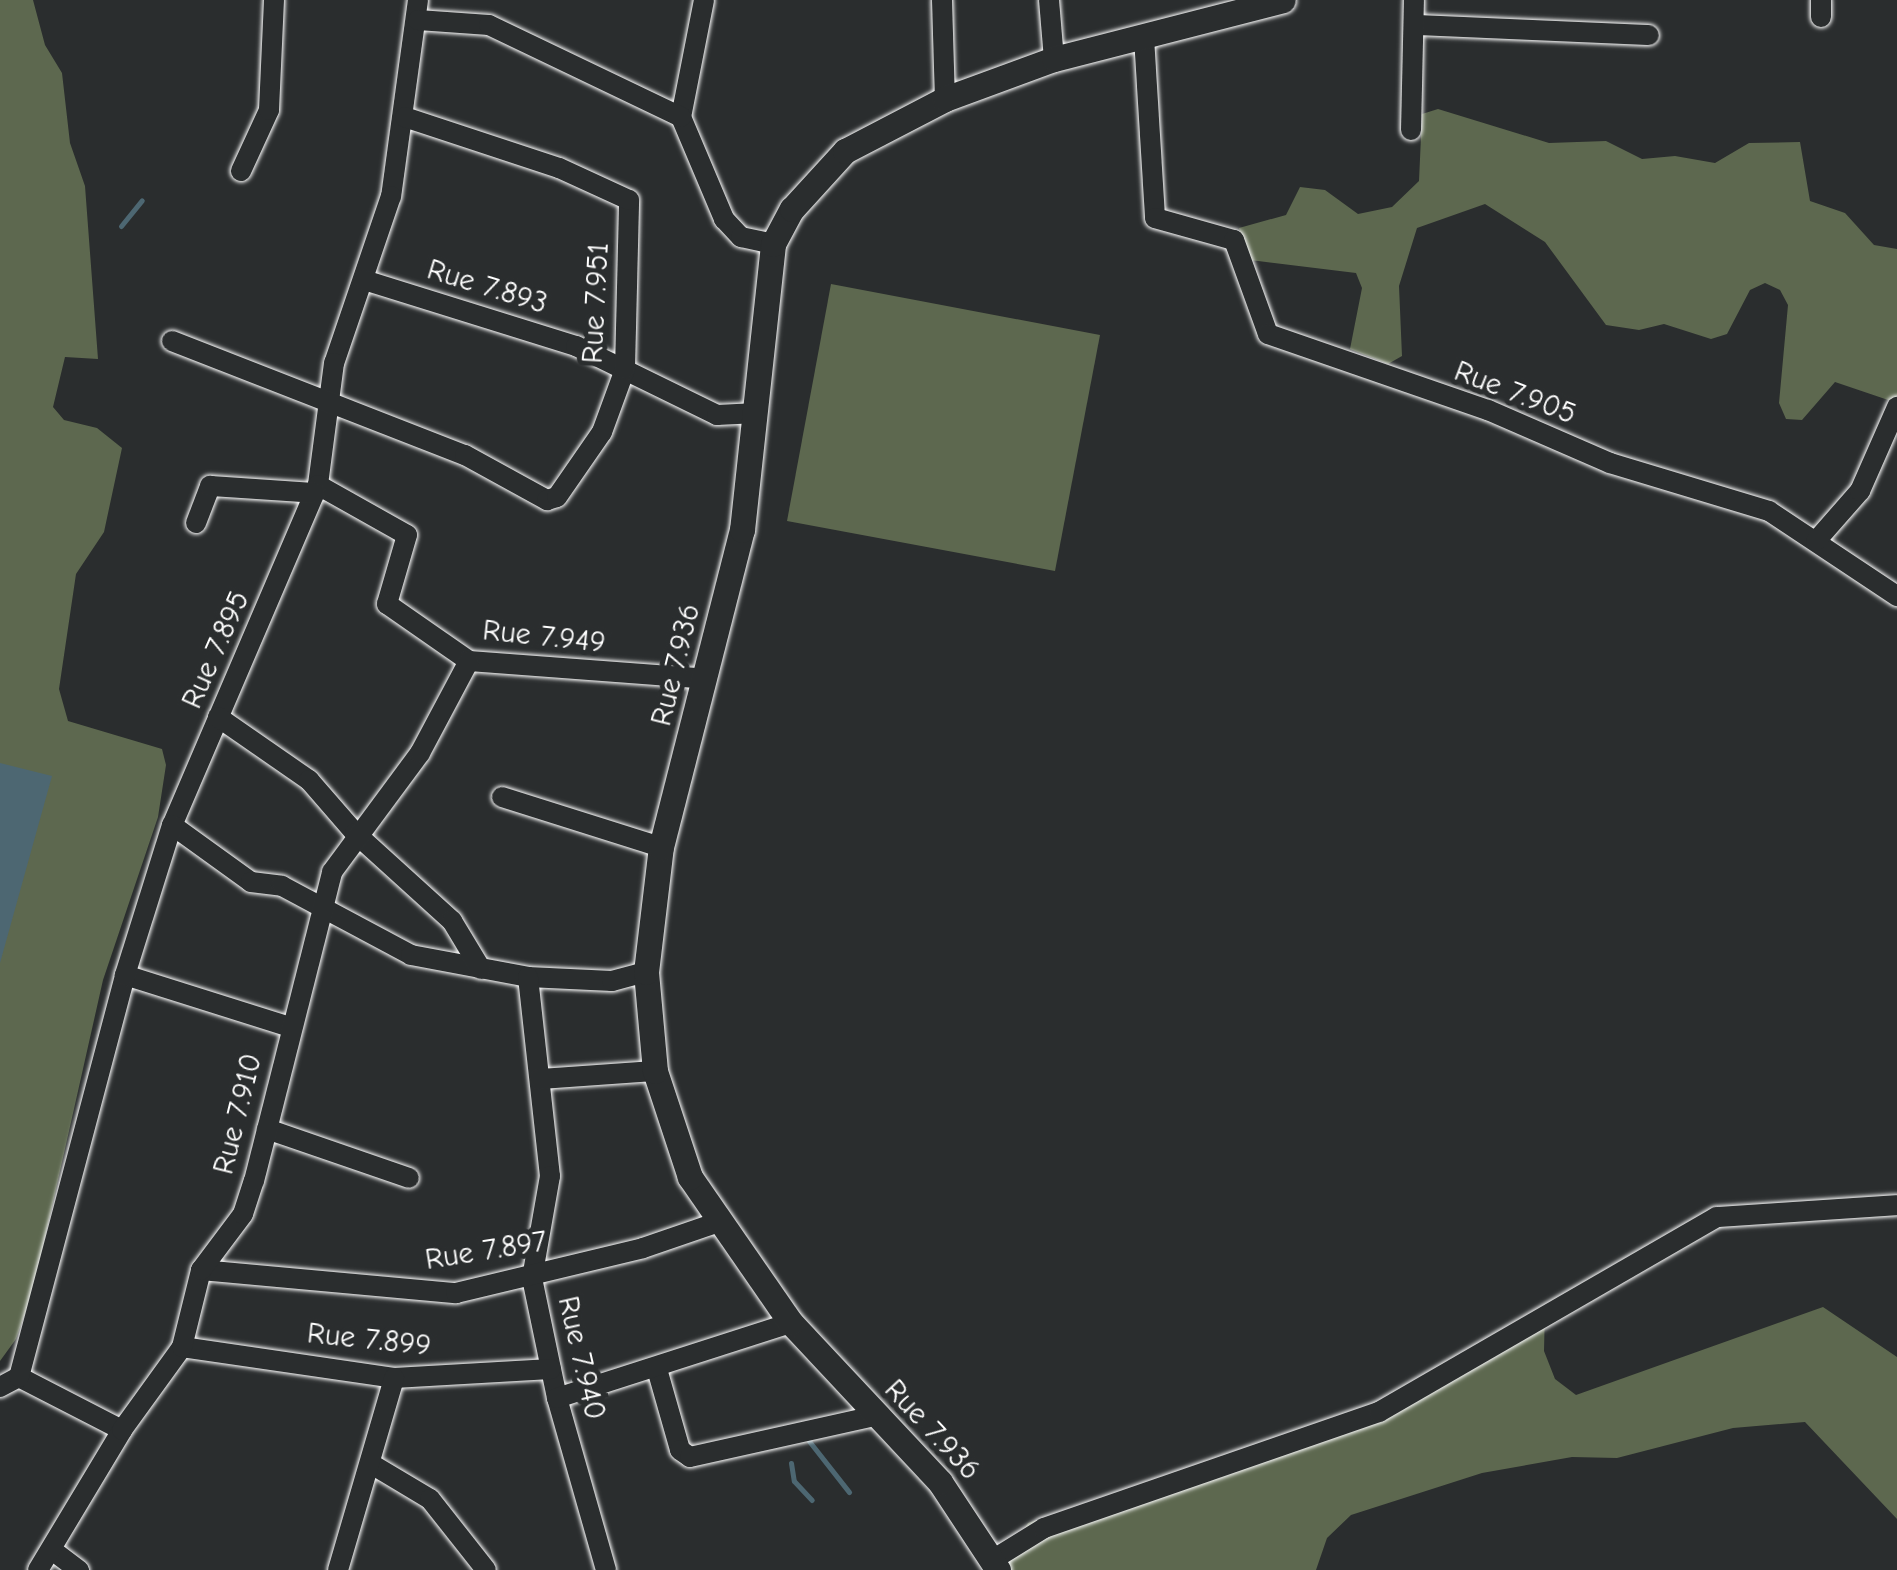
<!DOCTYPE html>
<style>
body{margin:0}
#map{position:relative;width:1897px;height:1570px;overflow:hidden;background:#2a2d2e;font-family:"Comic Neue",sans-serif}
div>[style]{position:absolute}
.green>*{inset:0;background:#5d684f}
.water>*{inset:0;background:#4d6772}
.stream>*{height:5px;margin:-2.5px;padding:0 2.5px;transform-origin:2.5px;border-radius:2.5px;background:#4d6772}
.roads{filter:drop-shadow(0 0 2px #fff) drop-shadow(0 0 2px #fff)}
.minor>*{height:20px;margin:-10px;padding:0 10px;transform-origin:10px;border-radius:10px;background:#2a2d2e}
.tertiary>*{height:25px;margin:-12.5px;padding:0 12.5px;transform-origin:12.5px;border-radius:12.5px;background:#2a2d2e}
span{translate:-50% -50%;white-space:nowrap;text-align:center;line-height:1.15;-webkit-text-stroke:10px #2a2d2e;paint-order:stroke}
.street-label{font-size:30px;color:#fff}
</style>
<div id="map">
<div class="green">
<i style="clip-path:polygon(0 0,33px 0,45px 45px,62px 73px,70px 143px,85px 186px,98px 359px,65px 357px,53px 407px,64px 420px,97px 428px,122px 448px,104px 532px,76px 574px,59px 689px,68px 721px,162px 749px,166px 765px,158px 817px,103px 980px,33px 1291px,16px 1339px,0 1361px)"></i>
<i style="clip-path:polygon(1438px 109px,1549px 143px,1606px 141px,1642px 159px,1675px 156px,1715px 163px,1749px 143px,1800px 142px,1810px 201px,1845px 213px,1874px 245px,1897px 249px,1897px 403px,1835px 382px,1802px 420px,1786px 419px,1779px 403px,1788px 305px,1780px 290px,1765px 283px,1750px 290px,1727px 334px,1711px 339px,1664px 324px,1639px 330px,1606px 325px,1545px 242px,1485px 204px,1417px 228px,1399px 286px,1402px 356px,1388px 364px,1350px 349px,1362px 288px,1356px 273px,1250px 260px,1239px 228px,1286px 215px,1300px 187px,1325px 190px,1358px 214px,1392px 207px,1419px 181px,1422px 114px)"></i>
<i style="clip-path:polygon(831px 284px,1100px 335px,1055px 571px,787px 521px)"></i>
<i style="clip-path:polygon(1823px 1307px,1897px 1357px,1897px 1519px,1805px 1422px,1733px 1428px,1617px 1458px,1572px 1457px,1482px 1473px,1351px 1515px,1327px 1538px,1316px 1570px,999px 1570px,1028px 1523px,1361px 1413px,1545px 1309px,1544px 1351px,1555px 1379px,1576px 1395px)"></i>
</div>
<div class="water">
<i style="clip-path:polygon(0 763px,52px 776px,0 963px)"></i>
</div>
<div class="stream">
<i style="left:121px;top:226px;width:33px;rotate:-51deg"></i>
<i style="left:809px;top:1441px;width:65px;rotate:51.9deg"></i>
<i style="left:791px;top:1463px;width:18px;rotate:81deg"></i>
<i style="left:794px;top:1481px;width:26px;rotate:47deg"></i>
</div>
<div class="roads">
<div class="minor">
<i style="left:418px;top:0;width:198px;rotate:97.8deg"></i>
<i style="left:391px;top:196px;width:176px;rotate:108.8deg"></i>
<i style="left:334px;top:363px;width:123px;rotate:97.5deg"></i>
<i style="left:318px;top:485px;width:370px;rotate:113.2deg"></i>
<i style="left:172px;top:825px;width:97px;rotate:35.8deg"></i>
<i style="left:251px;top:882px;width:31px;rotate:7deg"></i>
<i style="left:282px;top:886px;width:146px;rotate:28.1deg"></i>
<i style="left:411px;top:955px;width:119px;rotate:10.6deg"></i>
<i style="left:528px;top:977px;width:84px;rotate:2.7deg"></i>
<i style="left:612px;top:981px;width:35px;rotate:-15deg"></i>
<i style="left:704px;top:0;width:119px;rotate:101.1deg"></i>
<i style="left:681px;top:117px;width:111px;rotate:67.1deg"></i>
<i style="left:724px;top:219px;width:25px;rotate:47deg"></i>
<i style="left:741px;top:237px;width:33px;rotate:12deg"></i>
<i style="left:942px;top:0;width:99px;rotate:88.3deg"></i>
<i style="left:1049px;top:0;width:59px;rotate:85.2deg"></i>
<i style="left:1821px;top:17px;width:17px;rotate:-90deg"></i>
<i style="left:418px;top:20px;width:71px;rotate:4deg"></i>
<i style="left:489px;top:25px;width:213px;rotate:25.6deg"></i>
<i style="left:1416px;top:25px;width:233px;rotate:2.5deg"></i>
<i style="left:1144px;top:37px;width:181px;rotate:86.5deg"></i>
<i style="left:1155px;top:218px;width:82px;rotate:15.6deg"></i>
<i style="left:1234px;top:240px;width:100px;rotate:70.1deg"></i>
<i style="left:1268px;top:334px;width:233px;rotate:19.1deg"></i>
<i style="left:1488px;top:410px;width:133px;rotate:23.5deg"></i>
<i style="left:1610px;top:463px;width:166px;rotate:16.8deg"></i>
<i style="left:1769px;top:511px;width:154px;rotate:33.6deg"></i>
<i style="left:1411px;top:130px;width:130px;rotate:-88.7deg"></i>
<i style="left:241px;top:171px;width:67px;rotate:-65.3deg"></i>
<i style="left:269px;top:110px;width:110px;rotate:-87.4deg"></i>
<i style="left:364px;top:280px;width:222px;rotate:17.3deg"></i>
<i style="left:576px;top:346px;width:157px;rotate:26.1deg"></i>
<i style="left:717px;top:415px;width:40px;rotate:-2.9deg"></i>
<i style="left:172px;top:341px;width:314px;rotate:21.3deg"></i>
<i style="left:465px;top:455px;width:94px;rotate:28.8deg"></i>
<i style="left:547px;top:500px;width:10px;rotate:-17deg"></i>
<i style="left:557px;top:497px;width:79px;rotate:-55.3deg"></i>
<i style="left:602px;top:432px;width:67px;rotate:-69.9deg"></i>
<i style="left:625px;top:369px;width:169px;rotate:-88.6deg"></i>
<i style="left:629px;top:200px;width:77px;rotate:-155.4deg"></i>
<i style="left:559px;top:168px;width:162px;rotate:-161.7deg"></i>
<i style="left:318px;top:485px;width:102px;rotate:29.3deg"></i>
<i style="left:407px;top:535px;width:72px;rotate:106.2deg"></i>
<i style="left:387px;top:604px;width:100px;rotate:34.8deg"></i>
<i style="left:469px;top:661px;width:238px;rotate:4.3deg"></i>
<i style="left:196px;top:523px;width:40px;rotate:-69deg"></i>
<i style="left:210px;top:486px;width:105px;rotate:3.8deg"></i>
<i style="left:1816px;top:541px;width:67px;rotate:-48.7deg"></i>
<i style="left:1860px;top:491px;width:92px;rotate:-66.2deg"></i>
<i style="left:218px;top:717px;width:111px;rotate:34.7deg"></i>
<i style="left:309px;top:780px;width:70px;rotate:49deg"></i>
<i style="left:355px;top:833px;width:131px;rotate:42.2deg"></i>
<i style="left:452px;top:921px;width:56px;rotate:58.9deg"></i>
<i style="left:502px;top:797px;width:167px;rotate:17.5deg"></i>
<i style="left:125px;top:975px;width:173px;rotate:17.5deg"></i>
<i style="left:528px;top:977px;width:200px;rotate:83.7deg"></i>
<i style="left:550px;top:1176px;width:104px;rotate:100deg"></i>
<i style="left:532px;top:1278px;width:123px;rotate:78.2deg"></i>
<i style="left:557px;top:1398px;width:179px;rotate:74.1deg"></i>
<i style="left:540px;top:1079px;width:115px;rotate:-4deg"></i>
<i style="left:267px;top:1129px;width:150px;rotate:19deg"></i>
<i style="left:201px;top:1270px;width:256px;rotate:5.2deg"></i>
<i style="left:456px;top:1293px;width:192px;rotate:-13.5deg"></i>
<i style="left:643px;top:1248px;width:77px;rotate:-18.9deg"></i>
<i style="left:182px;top:1347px;width:214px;rotate:8.3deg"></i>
<i style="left:394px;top:1378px;width:157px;rotate:-3.3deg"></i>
<i style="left:657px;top:1369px;width:84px;rotate:74.1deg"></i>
<i style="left:680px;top:1450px;width:12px;rotate:35deg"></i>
<i style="left:690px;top:1457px;width:189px;rotate:-12.5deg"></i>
<i style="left:19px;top:1377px;width:116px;rotate:27.2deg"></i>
<i style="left:0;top:1387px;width:21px;rotate:-28deg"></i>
<i style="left:19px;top:1377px;width:416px;rotate:-75.2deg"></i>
<i style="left:125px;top:975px;width:157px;rotate:-72.6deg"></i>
<i style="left:557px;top:1398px;width:246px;rotate:-17.8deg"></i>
<i style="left:373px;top:1465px;width:66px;rotate:30.8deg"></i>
<i style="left:430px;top:1499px;width:90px;rotate:51.7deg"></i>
<i style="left:52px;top:1550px;width:34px;rotate:37deg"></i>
<i style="left:994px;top:1559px;width:59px;rotate:-31.8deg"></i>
<i style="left:1044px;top:1528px;width:355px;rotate:-19.1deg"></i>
<i style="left:1379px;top:1412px;width:390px;rotate:-30deg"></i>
<i style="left:1717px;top:1217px;width:180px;rotate:-3.8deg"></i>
<i style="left:38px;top:1570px;width:163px;rotate:-59deg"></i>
<i style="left:122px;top:1430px;width:102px;rotate:-54.1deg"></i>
<i style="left:182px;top:1347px;width:79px;rotate:-76.1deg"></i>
<i style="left:201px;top:1270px;width:70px;rotate:-53.1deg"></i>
<i style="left:243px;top:1214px;width:35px;rotate:-72deg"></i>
<i style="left:254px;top:1181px;width:319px;rotate:-75.8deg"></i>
<i style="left:332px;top:872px;width:148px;rotate:-53.5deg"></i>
<i style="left:420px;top:753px;width:104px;rotate:-62deg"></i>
<i style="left:338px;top:1570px;width:200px;rotate:-73.7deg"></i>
</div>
<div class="tertiary">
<i style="left:998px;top:1570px;width:105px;rotate:-123.4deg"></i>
<i style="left:940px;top:1482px;width:218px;rotate:-133.1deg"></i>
<i style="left:791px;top:1323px;width:178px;rotate:-124.7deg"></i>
<i style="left:690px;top:1177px;width:112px;rotate:-108.3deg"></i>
<i style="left:655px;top:1071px;width:99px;rotate:-95.2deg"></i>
<i style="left:646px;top:972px;width:126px;rotate:-83.2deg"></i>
<i style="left:661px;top:847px;width:327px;rotate:-75.7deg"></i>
<i style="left:742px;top:530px;width:288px;rotate:-83.8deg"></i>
<i style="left:773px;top:244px;width:40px;rotate:-62deg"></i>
<i style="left:792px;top:209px;width:79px;rotate:-47.6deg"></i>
<i style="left:845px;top:151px;width:113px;rotate:-27.5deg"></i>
<i style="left:945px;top:99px;width:116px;rotate:-20.2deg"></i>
<i style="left:1054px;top:59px;width:236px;rotate:-14.4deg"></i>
</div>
</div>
<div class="street-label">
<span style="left:487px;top:287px;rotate:17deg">Rue 7.893</span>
<span style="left:596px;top:303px;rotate:-87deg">Rue 7.951</span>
<span style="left:1515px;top:393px;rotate:21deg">Rue 7.905</span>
<span style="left:544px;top:637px;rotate:6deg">Rue 7.949</span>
<span style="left:216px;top:650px;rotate:-66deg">Rue 7.895</span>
<span style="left:676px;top:665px;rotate:-76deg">Rue 7.936</span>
<span style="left:238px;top:1114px;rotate:-76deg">Rue 7.910</span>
<span style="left:486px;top:1251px;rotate:-9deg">Rue 7.897</span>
<span style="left:369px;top:1340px;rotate:6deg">Rue 7.899</span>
<span style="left:581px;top:1358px;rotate:77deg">Rue 7.940</span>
<span style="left:932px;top:1430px;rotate:47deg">Rue 7.936</span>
</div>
</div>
